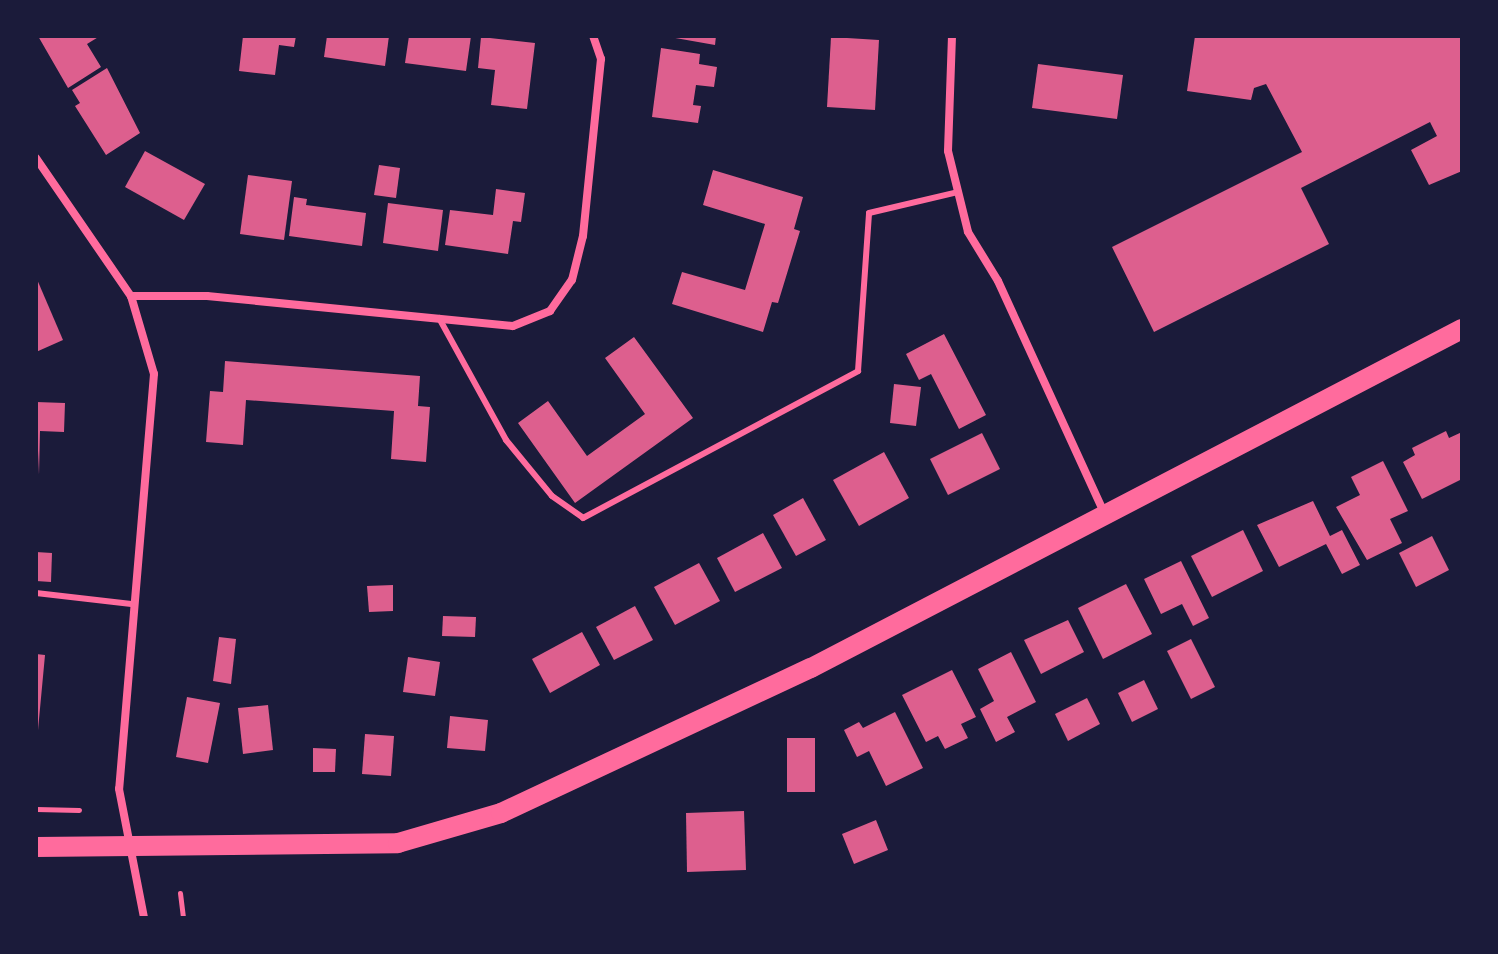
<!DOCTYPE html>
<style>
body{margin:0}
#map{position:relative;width:1498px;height:954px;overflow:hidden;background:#1b1b3a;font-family:Montserrat,sans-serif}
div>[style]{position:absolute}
.building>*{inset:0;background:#dd5f8e}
.path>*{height:5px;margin:-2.5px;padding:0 2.5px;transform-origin:2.5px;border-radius:2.5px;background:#ff6b9d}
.service>*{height:6px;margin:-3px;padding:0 3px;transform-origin:3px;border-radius:3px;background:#ff6b9d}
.minor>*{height:8px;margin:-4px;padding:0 4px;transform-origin:4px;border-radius:4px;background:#ff6b9d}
.primary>*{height:20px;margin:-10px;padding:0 10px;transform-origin:10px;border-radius:10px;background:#ff6b9d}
span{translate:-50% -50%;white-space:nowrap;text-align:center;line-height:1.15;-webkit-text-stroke:8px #1b1b3a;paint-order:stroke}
.frame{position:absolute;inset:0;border:38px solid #1b1b3a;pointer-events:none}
</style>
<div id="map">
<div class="building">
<i style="clip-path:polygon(38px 36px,100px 36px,87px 44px,101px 67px,68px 88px)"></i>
<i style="clip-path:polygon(243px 36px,296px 36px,294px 47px,279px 45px,275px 75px,239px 71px)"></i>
<i style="clip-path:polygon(327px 36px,389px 36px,385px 66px,324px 57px)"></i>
<i style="clip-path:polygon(409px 36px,471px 36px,466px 71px,405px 63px)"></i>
<i style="clip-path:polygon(664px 36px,716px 36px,715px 45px)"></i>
<i style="clip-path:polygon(1195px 36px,1462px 36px,1462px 171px,1429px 185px,1411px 150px,1437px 136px,1430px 122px,1301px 188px,1329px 244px,1154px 332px,1112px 247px,1302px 152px,1266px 84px,1254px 88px,1251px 100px,1187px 91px)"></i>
<i style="clip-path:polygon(481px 37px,535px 43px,527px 109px,491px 105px,495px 70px,478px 68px)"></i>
<i style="clip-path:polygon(831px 37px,879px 40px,875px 110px,827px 107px)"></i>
<i style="clip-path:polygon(661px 48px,700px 54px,699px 64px,717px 67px,714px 87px,696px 85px,693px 105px,701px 106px,698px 123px,652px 117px)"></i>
<i style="clip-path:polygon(1038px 64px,1123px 75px,1117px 119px,1032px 108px)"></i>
<i style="clip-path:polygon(107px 68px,140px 133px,106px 155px,75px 106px,80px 103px,72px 90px)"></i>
<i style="clip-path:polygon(145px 151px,205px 184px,184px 220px,125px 187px)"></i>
<i style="clip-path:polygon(379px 165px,400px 168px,396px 198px,374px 195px)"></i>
<i style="clip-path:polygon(713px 170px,803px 197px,794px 229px,800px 231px,778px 303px,772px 302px,763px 332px,672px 304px,682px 272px,745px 290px,765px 224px,703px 205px)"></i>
<i style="clip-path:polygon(248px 175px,292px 181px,284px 240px,240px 234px)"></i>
<i style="clip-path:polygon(496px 189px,525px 193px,521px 222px,513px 221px,508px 254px,445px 245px,450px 210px,493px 215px)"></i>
<i style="clip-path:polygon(294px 197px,307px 199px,306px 205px,366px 213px,362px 246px,289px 236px)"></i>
<i style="clip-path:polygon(388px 203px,443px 210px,438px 251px,383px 243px)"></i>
<i style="clip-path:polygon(36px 277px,63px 340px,36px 352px)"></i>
<i style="clip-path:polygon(944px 334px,986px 415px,959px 429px,931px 374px,919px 380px,906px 354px)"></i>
<i style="clip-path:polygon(634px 337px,693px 418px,575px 503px,518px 423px,548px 401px,587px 456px,645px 414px,605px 358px)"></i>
<i style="clip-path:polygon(225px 361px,420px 376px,418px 406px,430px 407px,426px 462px,391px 459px,394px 411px,246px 400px,243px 445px,206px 442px,210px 391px,223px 392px)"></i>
<i style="clip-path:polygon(894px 384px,921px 387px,916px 426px,890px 423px)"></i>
<i style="clip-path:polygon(36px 402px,65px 403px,64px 432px,40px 431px,39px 475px)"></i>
<i style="clip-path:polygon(1446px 431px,1449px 438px,1462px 432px,1462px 479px,1422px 499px,1403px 462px,1415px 455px,1412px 448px)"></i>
<i style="clip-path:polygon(982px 433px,1000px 469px,948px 495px,930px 459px)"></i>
<i style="clip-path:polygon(884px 452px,909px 498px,859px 526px,833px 480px)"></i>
<i style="clip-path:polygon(1383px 461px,1408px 511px,1390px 519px,1402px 543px,1367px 560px,1336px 507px,1360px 495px,1351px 477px)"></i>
<i style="clip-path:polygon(803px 498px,826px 540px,796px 556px,773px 515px)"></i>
<i style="clip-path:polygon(1313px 501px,1330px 536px,1342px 530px,1360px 565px,1342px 574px,1326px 544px,1279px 567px,1257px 525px)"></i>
<i style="clip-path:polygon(1243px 530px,1263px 571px,1212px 597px,1191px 556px)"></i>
<i style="clip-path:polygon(763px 533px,782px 568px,735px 592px,717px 558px)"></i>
<i style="clip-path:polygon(1432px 536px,1449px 570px,1416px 587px,1399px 553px)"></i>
<i style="clip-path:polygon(36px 552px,52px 553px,51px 582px,36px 581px)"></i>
<i style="clip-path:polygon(1181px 561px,1209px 618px,1193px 626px,1182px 604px,1161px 614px,1144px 579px)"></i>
<i style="clip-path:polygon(699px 563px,720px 601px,675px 625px,654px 587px)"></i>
<i style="clip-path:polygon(1126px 584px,1152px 634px,1103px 659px,1078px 608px)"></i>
<i style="clip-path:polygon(393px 585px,393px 611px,369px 612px,367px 586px)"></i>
<i style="clip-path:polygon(635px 606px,653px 640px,614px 660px,596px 627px)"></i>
<i style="clip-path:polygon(443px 616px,476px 617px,475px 637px,442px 636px)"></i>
<i style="clip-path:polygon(1068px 620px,1084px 652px,1041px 674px,1024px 640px)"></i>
<i style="clip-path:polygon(582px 632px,600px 665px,550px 693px,532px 659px)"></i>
<i style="clip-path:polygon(219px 637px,236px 639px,231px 684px,213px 681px)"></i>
<i style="clip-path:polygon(1191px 639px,1215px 687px,1191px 699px,1167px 651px)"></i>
<i style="clip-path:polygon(1011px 652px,1036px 702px,1007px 717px,1015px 732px,996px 742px,980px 709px,994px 701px,978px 669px)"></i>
<i style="clip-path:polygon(36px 654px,45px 655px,38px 730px,36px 730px)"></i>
<i style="clip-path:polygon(408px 657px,440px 662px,435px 696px,403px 692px)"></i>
<i style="clip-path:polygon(952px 670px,976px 717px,961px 724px,968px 738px,945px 749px,938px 736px,926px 742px,902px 695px)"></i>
<i style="clip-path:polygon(1144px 680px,1158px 709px,1132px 722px,1118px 693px)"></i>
<i style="clip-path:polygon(187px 697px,220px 703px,208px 763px,176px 757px)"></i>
<i style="clip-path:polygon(1087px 698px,1100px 724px,1068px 741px,1055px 714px)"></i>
<i style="clip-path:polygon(268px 705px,273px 750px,243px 754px,238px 708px)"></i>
<i style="clip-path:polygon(895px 712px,923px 768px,886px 786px,869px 751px,857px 757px,844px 730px,859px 722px,863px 728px)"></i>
<i style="clip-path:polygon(450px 716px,488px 720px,485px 751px,447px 748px)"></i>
<i style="clip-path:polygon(365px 734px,394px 736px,391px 776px,362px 774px)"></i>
<i style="clip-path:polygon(787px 738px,815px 738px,815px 792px,787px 792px)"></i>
<i style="clip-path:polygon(313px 748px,336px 749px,335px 772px,313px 772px)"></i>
<i style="clip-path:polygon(744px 811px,746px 870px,687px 872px,686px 813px)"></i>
<i style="clip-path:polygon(876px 820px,888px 850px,854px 864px,842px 834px)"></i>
</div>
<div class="path">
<i style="left:36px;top:809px;width:43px;rotate:1.3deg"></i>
<i style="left:180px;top:893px;width:25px;rotate:83deg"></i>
<i style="left:564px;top:918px;width:19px"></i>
<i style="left:729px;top:918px;width:35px"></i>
</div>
<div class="service">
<i style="left:439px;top:318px;width:139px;rotate:61.2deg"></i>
<i style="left:506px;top:440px;width:72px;rotate:50.6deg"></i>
<i style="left:552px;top:496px;width:38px;rotate:35deg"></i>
<i style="left:583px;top:518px;width:312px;rotate:-28.1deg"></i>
<i style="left:858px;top:371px;width:158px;rotate:-86deg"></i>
<i style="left:869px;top:213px;width:91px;rotate:-13.3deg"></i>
<i style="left:36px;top:593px;width:96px;rotate:6.6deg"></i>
</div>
<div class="minor">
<i style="left:952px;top:36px;width:115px;rotate:92deg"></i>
<i style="left:948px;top:151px;width:83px;rotate:76.1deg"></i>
<i style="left:968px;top:232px;width:57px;rotate:58.5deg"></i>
<i style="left:998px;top:281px;width:255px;rotate:65.4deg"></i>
<i style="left:36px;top:158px;width:168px;rotate:55.5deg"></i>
<i style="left:131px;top:296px;width:81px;rotate:73.6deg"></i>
<i style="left:154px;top:374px;width:416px;rotate:94.8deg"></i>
<i style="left:119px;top:789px;width:131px;rotate:79deg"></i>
<i style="left:131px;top:296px;width:76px"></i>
<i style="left:207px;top:296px;width:307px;rotate:5.6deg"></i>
<i style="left:513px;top:326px;width:40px;rotate:-22deg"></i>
<i style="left:550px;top:311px;width:38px;rotate:-55deg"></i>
<i style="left:572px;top:280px;width:45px;rotate:-76deg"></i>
<i style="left:583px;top:236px;width:178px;rotate:-84.2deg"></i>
<i style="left:601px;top:59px;width:24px;rotate:-109deg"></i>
</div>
<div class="primary">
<i style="left:36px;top:847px;width:362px;rotate:-0.6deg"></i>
<i style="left:398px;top:843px;width:107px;rotate:-16.2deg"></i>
<i style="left:501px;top:813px;width:342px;rotate:-25.1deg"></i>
<i style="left:811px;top:668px;width:734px;rotate:-27.51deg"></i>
</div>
<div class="frame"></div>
</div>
